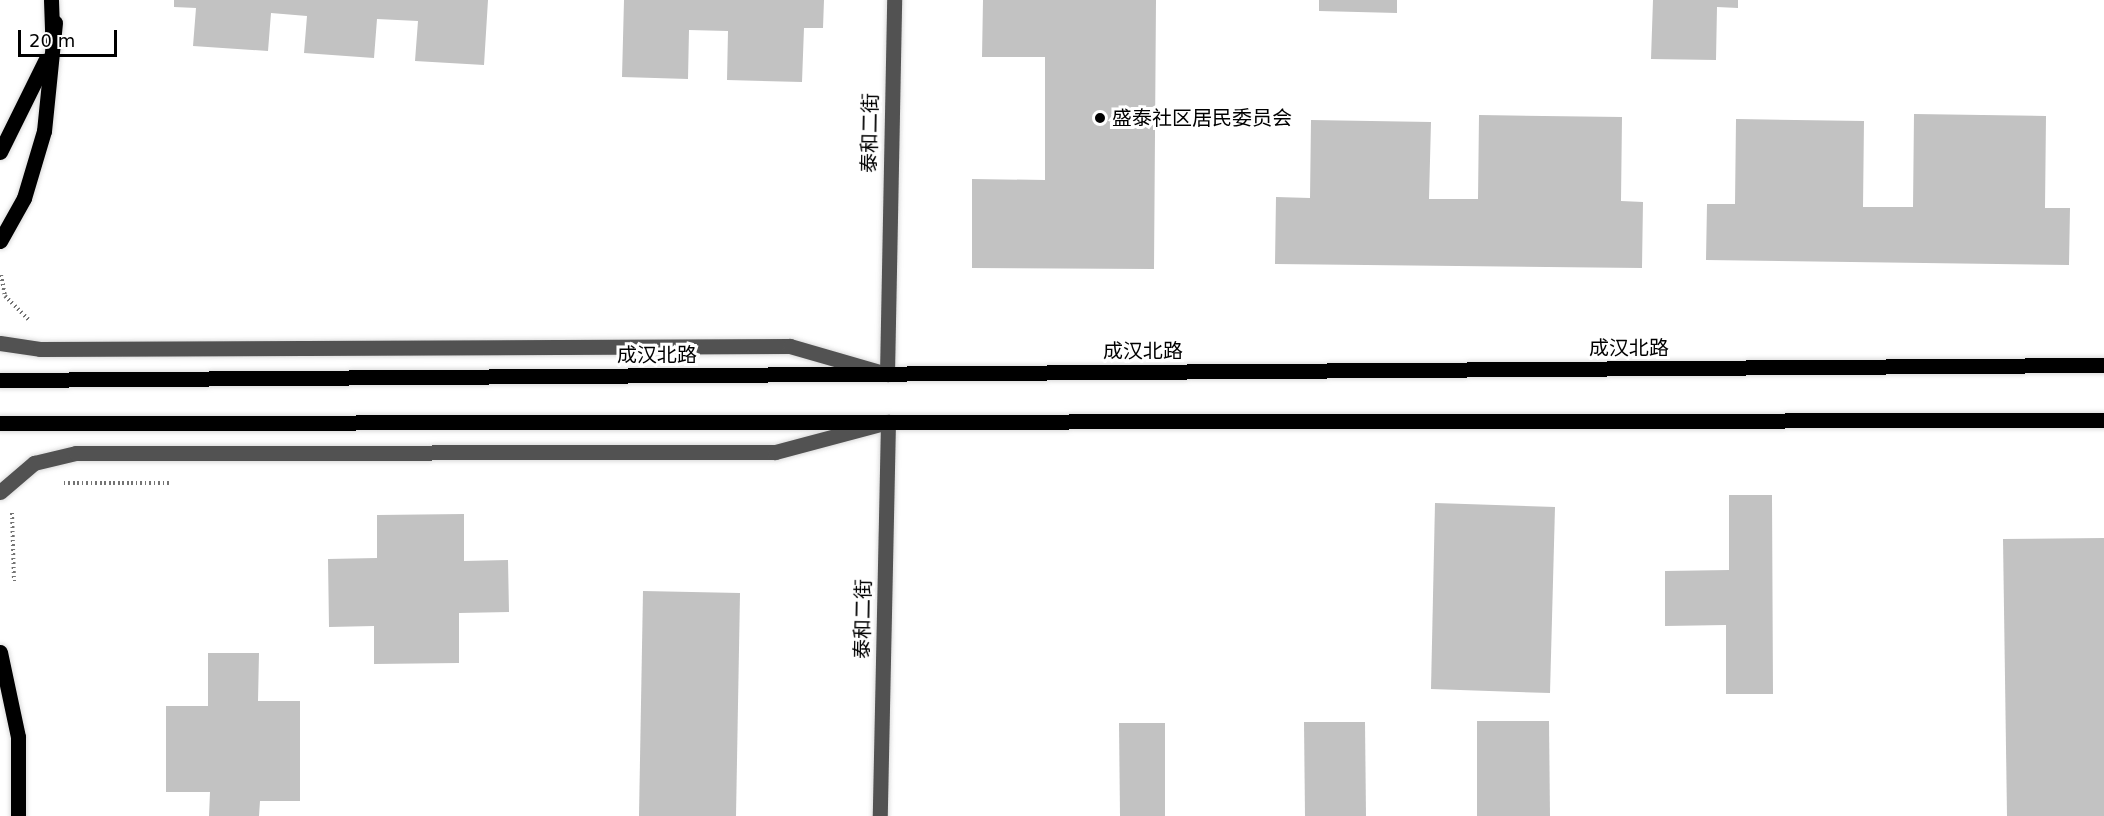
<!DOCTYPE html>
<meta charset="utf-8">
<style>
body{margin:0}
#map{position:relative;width:2104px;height:816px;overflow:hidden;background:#fff;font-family:"DejaVu Sans","Noto Sans SC",sans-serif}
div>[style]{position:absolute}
.building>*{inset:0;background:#c2c2c2}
.path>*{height:4px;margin-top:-2px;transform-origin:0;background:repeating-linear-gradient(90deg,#747474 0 1.5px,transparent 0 4.5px)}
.roads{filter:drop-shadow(0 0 2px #dbdbdb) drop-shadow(0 0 2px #dbdbdb)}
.minor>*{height:15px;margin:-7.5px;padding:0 7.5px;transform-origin:7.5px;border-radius:7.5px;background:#525252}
.major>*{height:15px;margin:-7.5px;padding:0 7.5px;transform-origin:7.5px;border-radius:7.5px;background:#000}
.dots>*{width:16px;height:16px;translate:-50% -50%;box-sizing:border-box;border:3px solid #fff;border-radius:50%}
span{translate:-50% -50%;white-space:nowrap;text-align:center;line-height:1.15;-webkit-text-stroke:6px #fff;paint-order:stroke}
.poi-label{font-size:20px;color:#000}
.left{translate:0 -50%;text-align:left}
.street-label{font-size:20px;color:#000}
.scale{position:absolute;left:18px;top:30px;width:99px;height:27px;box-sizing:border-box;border:3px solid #000;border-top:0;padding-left:8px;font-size:18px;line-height:21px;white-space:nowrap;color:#000;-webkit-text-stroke:4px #fff;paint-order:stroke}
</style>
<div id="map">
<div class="building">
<i style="clip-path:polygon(174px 0,488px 0,484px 65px,415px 61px,418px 21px,377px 19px,374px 58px,304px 53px,307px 16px,271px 13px,268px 51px,193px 46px,196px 8px,174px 7px)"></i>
<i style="clip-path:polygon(624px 0,824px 0,823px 28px,804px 28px,802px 82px,727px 80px,728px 31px,689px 30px,688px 79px,622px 77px)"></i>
<i style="clip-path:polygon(983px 0,1156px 0,1154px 269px,972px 268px,972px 179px,1045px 180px,1045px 57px,982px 57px)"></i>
<i style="clip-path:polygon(1319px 0,1397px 0,1397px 13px,1319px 11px)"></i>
<i style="clip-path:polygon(1653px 0,1738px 0,1738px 8px,1717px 7px,1716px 60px,1651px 59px)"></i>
<i style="clip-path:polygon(1914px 114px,2046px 116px,2045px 208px,2070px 208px,2069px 265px,1706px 260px,1707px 204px,1735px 204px,1736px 119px,1864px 121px,1863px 207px,1913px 207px)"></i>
<i style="clip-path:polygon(1479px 115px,1622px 117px,1621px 201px,1643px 202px,1642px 268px,1275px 264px,1276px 197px,1310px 198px,1311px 120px,1431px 122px,1429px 199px,1478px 199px)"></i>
<i style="clip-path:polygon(1729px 495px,1772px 495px,1773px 694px,1726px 694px,1726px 625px,1665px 626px,1665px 571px,1729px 570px)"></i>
<i style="clip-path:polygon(1435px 503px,1555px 507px,1550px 693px,1431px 689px)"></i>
<i style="clip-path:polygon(464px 514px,464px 561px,508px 560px,509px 612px,459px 613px,459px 663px,374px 664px,374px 626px,329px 627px,328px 559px,377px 558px,377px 515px)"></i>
<i style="clip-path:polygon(2104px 538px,2104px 816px,2007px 816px,2003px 539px)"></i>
<i style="clip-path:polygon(643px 591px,740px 593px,736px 816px,639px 816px)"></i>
<i style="clip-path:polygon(208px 653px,259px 653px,258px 701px,300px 701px,300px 801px,260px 801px,259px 816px,209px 816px,210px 792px,166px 792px,166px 706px,208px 706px)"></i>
<i style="clip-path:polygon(1477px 721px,1549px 721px,1550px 816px,1477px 816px)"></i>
<i style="clip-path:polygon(1304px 722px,1365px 722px,1366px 816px,1305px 816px)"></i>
<i style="clip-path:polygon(1119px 723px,1165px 723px,1165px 816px,1120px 816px)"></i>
</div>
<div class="path">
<i style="left:1px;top:275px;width:21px;rotate:79deg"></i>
<i style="left:5px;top:296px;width:35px;rotate:45deg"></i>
<i style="left:64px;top:483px;width:106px"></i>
<i style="left:12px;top:513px;width:68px;rotate:88.3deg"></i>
</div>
<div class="roads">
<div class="minor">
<i style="left:0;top:343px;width:40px;rotate:8.5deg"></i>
<i style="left:40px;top:349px;width:750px;rotate:-0.23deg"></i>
<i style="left:790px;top:346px;width:101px;rotate:16.1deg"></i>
<i style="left:887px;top:374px;width:374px;rotate:-88.9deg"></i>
<i style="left:0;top:492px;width:45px;rotate:-40.5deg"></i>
<i style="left:34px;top:463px;width:43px;rotate:-13.4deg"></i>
<i style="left:76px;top:453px;width:699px;rotate:-0.08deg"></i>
<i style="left:775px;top:452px;width:117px;rotate:-14.9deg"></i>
<i style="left:888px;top:422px;width:394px;rotate:91.2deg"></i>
</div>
<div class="major">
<i style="left:51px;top:0;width:32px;rotate:88deg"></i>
<i style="left:0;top:152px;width:102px;rotate:-63.7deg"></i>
<i style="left:0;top:241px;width:49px;rotate:-60.8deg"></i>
<i style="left:24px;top:198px;width:70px;rotate:-73.4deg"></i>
<i style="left:44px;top:131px;width:109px;rotate:-84.2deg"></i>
<i style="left:0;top:380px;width:2104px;rotate:-0.41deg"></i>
<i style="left:0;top:423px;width:2104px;rotate:-0.08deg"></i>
<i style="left:0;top:652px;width:87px;rotate:78deg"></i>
<i style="left:18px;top:737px;width:79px;rotate:90deg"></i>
</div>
</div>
<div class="dots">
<i style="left:1100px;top:118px;background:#000"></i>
</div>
<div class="poi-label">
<span class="left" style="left:1112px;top:118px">盛泰社区居民委员会</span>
</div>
<div class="street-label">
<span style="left:870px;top:133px;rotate:-89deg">泰和二街</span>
<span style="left:1629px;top:348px">成汉北路</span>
<span style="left:1143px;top:351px">成汉北路</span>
<span style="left:657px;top:355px">成汉北路</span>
<span style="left:863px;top:619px;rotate:-89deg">泰和二街</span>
</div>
<div class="scale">20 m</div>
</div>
